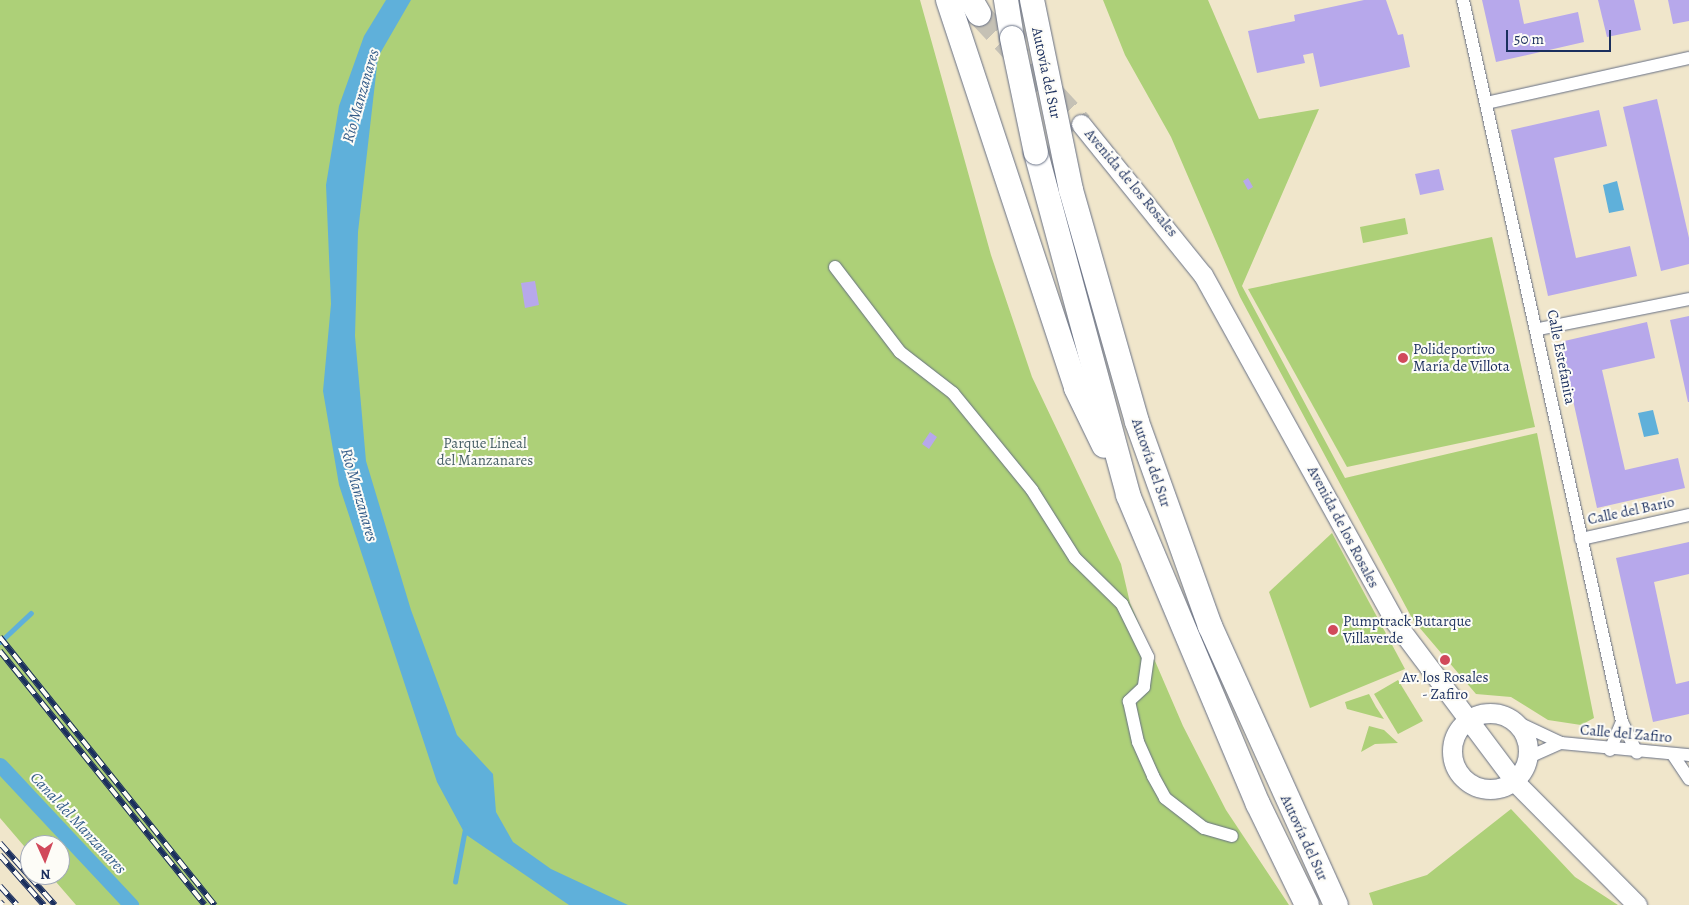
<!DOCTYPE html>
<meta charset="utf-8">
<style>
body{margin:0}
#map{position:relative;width:1689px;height:905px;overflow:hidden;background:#f0e6cb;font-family:Alegreya,serif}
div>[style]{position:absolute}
.green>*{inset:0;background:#add078}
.water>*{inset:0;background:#5fb0da}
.stream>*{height:4.5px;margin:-2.25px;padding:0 2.25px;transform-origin:2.25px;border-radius:2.25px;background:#5fb0da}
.canal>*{height:15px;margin:-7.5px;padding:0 7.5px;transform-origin:7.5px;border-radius:7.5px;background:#5fb0da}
.building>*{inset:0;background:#b7a8eb}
.highway-tunnel>*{height:24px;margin-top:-12px;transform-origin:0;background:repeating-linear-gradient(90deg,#c5c1b5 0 24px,transparent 0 36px)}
.roads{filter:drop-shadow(0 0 1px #666f84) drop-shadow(0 0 1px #666f84)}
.street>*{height:12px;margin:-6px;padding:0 6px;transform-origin:6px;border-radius:6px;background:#fff}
.secondary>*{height:19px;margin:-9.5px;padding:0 9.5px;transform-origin:9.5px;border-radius:9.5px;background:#fff}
.secondary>.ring{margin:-9.5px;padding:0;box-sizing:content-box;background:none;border:19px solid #fff;border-radius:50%}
.highway>*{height:24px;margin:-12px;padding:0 12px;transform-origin:12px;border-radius:12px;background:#fff}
.rail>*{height:5.5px;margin-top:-2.75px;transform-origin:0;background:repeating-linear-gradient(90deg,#fdfcf7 0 11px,#1b2f5e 0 22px);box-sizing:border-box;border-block:1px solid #1b2f5e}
.bridges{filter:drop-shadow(0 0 1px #666f84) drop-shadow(0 0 1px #666f84)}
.highway-bridge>*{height:24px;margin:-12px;padding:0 12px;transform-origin:12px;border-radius:12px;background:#fff}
.dots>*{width:14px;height:14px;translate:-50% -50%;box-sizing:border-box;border:2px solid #fdfcf7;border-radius:50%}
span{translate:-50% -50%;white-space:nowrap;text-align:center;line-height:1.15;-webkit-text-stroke:4px #fdfcf7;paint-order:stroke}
.street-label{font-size:15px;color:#1b2f5e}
.poi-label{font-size:15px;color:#1b2f5e}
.left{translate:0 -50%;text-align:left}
.park-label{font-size:15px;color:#475f66}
.water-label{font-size:16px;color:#335c89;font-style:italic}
.north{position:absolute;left:20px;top:835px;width:50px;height:50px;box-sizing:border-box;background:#fdfcf7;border:1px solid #a3aaba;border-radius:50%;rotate:178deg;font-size:14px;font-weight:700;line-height:20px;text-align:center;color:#1b2f5e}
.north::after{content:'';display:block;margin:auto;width:18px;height:22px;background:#d1495b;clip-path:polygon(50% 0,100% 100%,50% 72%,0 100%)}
.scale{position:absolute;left:1506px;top:30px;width:105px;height:22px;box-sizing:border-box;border:2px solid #1b2f5e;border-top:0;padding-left:6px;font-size:15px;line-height:18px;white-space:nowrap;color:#1b2f5e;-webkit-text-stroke:4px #fdfcf7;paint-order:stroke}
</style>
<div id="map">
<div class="green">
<i style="clip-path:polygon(0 0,920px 0,991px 255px,1032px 377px,1121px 564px,1130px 603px,1183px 726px,1226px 810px,1289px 905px,76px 905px,50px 875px,60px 875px,60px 845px,30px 845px,30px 853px,0 818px)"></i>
<i style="clip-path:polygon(1103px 0,1208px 0,1259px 119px,1319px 109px,1242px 286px,1345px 478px,1537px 433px,1594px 718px,1581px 725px,1548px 720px,1511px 697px,1476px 694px,1413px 620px,1240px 297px,1171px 137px,1125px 55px)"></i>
<i style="clip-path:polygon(1405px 218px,1408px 234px,1363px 243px,1360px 227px)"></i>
<i style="clip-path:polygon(1492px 237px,1535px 427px,1347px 467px,1248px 289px)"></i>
<i style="clip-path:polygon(1332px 533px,1405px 669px,1310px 708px,1269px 592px)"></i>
<i style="clip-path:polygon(1398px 680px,1423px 721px,1398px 734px,1374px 694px)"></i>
<i style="clip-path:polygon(1369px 694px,1376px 707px,1384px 719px,1347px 709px,1345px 702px)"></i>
<i style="clip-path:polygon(1369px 726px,1384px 730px,1398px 743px,1375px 744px,1361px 752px)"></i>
<i style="clip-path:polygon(1511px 809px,1575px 877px,1618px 905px,1373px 905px,1369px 893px,1427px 875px)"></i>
</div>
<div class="water">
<i style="clip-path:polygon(386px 0,411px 0,378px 57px,358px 232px,355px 336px,366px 461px,411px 610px,457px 735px,493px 774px,496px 812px,513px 842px,551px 869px,628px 905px,569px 905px,465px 834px,437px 782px,339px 485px,323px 391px,331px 304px,326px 185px,339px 106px,364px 36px)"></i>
<i style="clip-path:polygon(1617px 181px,1624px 210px,1609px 213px,1603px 185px)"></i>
<i style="clip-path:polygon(1653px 410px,1659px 434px,1644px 437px,1638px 413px)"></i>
</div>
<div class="stream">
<i style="left:0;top:642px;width:42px;rotate:-43.1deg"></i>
<i style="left:455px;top:882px;width:54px;rotate:-79.3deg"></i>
</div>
<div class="canal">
<i style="left:0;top:765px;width:192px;rotate:46.9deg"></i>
</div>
<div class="building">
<i style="clip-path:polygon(1364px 0,1386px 0,1398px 35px,1403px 34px,1410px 67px,1320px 87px,1313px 53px,1303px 55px,1305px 63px,1257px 73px,1248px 31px,1295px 21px,1294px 15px)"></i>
<i style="clip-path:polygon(1482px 0,1519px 0,1524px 24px,1578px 12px,1584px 42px,1496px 62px)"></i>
<i style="clip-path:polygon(1598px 0,1634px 0,1641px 30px,1607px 37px)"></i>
<i style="clip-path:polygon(1668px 0,1689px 0,1689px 21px,1673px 24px)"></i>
<i style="clip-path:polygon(1657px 99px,1689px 238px,1689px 264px,1661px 271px,1623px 107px)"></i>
<i style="clip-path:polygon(1599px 110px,1607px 146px,1554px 158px,1576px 258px,1630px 246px,1637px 276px,1548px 296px,1511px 130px)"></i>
<i style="clip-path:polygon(1439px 169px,1444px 190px,1420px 195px,1415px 174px)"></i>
<i style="clip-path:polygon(1248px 178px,1253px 187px,1248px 190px,1243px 181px)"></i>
<i style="clip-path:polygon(535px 281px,539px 305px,525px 308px,521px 283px)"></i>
<i style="clip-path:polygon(1689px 316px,1689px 402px,1688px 402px,1670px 320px)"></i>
<i style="clip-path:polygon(1647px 322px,1655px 358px,1602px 370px,1625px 470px,1678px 458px,1685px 488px,1597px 508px,1560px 342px)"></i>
<i style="clip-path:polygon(930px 432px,937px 437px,929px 449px,922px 444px)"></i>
<i style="clip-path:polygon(1689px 542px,1689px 574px,1654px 582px,1676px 684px,1689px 681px,1689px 714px,1653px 722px,1616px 558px)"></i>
</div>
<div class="highway-tunnel">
<i style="left:979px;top:14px;width:150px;rotate:47.2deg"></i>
</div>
<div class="roads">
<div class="street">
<i style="left:1463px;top:0;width:739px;rotate:77.58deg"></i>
<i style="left:1622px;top:722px;width:34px;rotate:64deg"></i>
<i style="left:1486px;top:103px;width:208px;rotate:-12.5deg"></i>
<i style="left:835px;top:267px;width:107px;rotate:52.6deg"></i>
<i style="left:900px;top:352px;width:67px;rotate:37.7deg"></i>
<i style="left:953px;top:393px;width:125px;rotate:50.8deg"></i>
<i style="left:1032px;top:490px;width:80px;rotate:57.7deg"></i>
<i style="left:1075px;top:558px;width:66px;rotate:44.4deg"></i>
<i style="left:1122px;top:604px;width:59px;rotate:63.9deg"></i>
<i style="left:1148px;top:657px;width:30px;rotate:98deg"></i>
<i style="left:1144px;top:687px;width:21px;rotate:137deg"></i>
<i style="left:1129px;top:701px;width:42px;rotate:77.6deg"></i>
<i style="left:1138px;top:742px;width:37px;rotate:66deg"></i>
<i style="left:1153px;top:776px;width:25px;rotate:61deg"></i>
<i style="left:1165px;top:798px;width:49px;rotate:37.6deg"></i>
<i style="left:1204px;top:828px;width:29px;rotate:16deg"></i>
<i style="left:1539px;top:329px;width:153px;rotate:-11.3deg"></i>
<i style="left:1581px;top:539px;width:111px;rotate:-12.5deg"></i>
<i style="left:1512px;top:720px;width:54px;rotate:25.1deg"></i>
<i style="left:1561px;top:743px;width:129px;rotate:5.4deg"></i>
<i style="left:1610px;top:750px;width:30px;rotate:-67deg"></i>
<i style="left:1673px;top:755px;width:29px;rotate:56deg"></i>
<i style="left:1529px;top:757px;width:35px;rotate:-24deg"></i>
</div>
<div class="secondary">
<i style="left:1081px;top:124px;width:194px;rotate:51.1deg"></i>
<i style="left:1203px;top:275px;width:397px;rotate:61deg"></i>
<i style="left:1395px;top:622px;width:201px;rotate:53.1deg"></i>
<i style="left:1516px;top:783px;width:172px;rotate:45.2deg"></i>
<i class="ring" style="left:1452px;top:713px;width:57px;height:57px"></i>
</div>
<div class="highway">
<i style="left:948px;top:0;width:409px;rotate:71.7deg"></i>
<i style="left:1076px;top:388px;width:64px;rotate:64.2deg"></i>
<i style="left:971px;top:0;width:16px;rotate:60deg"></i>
<i style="left:1006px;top:0;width:38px;rotate:81deg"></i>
<i style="left:1032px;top:0;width:194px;rotate:78.4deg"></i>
<i style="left:1071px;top:190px;width:241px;rotate:74.1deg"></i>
<i style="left:1137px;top:422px;width:217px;rotate:70.3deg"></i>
<i style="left:1210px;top:626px;width:306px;rotate:65.7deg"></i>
<i style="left:1036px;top:153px;width:354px;rotate:74.9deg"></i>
<i style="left:1128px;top:495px;width:335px;rotate:67.2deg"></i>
<i style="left:1258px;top:804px;width:112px;rotate:64.1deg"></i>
</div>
</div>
<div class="rail">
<i style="left:0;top:637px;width:344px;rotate:51.3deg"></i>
<i style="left:0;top:651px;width:326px;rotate:51.1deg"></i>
<i style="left:0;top:843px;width:83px;rotate:48.4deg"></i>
<i style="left:0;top:855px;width:67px;rotate:48.7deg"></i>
<i style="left:0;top:886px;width:25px;rotate:48deg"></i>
<i style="left:0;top:902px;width:4px;rotate:45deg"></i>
</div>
<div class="bridges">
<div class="highway-bridge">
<i style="left:1012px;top:38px;width:117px;rotate:78.2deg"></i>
</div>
</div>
<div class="dots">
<i style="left:1403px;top:358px;background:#d1495b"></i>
<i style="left:1333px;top:630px;background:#d1495b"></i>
<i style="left:1445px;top:660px;background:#d1495b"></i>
</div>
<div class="street-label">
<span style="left:1046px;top:73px;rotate:78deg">Autovía del Sur</span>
<span style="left:1131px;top:183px;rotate:50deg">Avenida de los Rosales</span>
<span style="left:1561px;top:357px;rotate:79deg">Calle Estefanita</span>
<span style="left:1151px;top:463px;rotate:71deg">Autovía del Sur</span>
<span style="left:1631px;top:511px;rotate:-12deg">Calle del Bario</span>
<span style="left:1343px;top:527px;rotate:62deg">Avenida de los Rosales</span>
<span style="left:1626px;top:734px;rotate:5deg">Calle del Zafiro</span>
<span style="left:1304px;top:838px;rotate:65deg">Autovía del Sur</span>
</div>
<div class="poi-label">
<span class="left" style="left:1413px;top:358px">Polideportivo<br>María de Villota</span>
<span class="left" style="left:1343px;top:630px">Pumptrack Butarque<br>Villaverde</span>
<span style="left:1445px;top:686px">Av. los Rosales<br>- Zafiro</span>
</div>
<div class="park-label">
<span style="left:485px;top:452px">Parque Lineal<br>del Manzanares</span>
</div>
<div class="water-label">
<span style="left:361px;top:96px;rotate:-74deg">Río Manzanares</span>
<span style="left:359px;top:495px;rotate:74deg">Río Manzanares</span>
<span style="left:78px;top:823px;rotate:47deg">Canal del Manzanares</span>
</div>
<div class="north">N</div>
<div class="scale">50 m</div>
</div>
